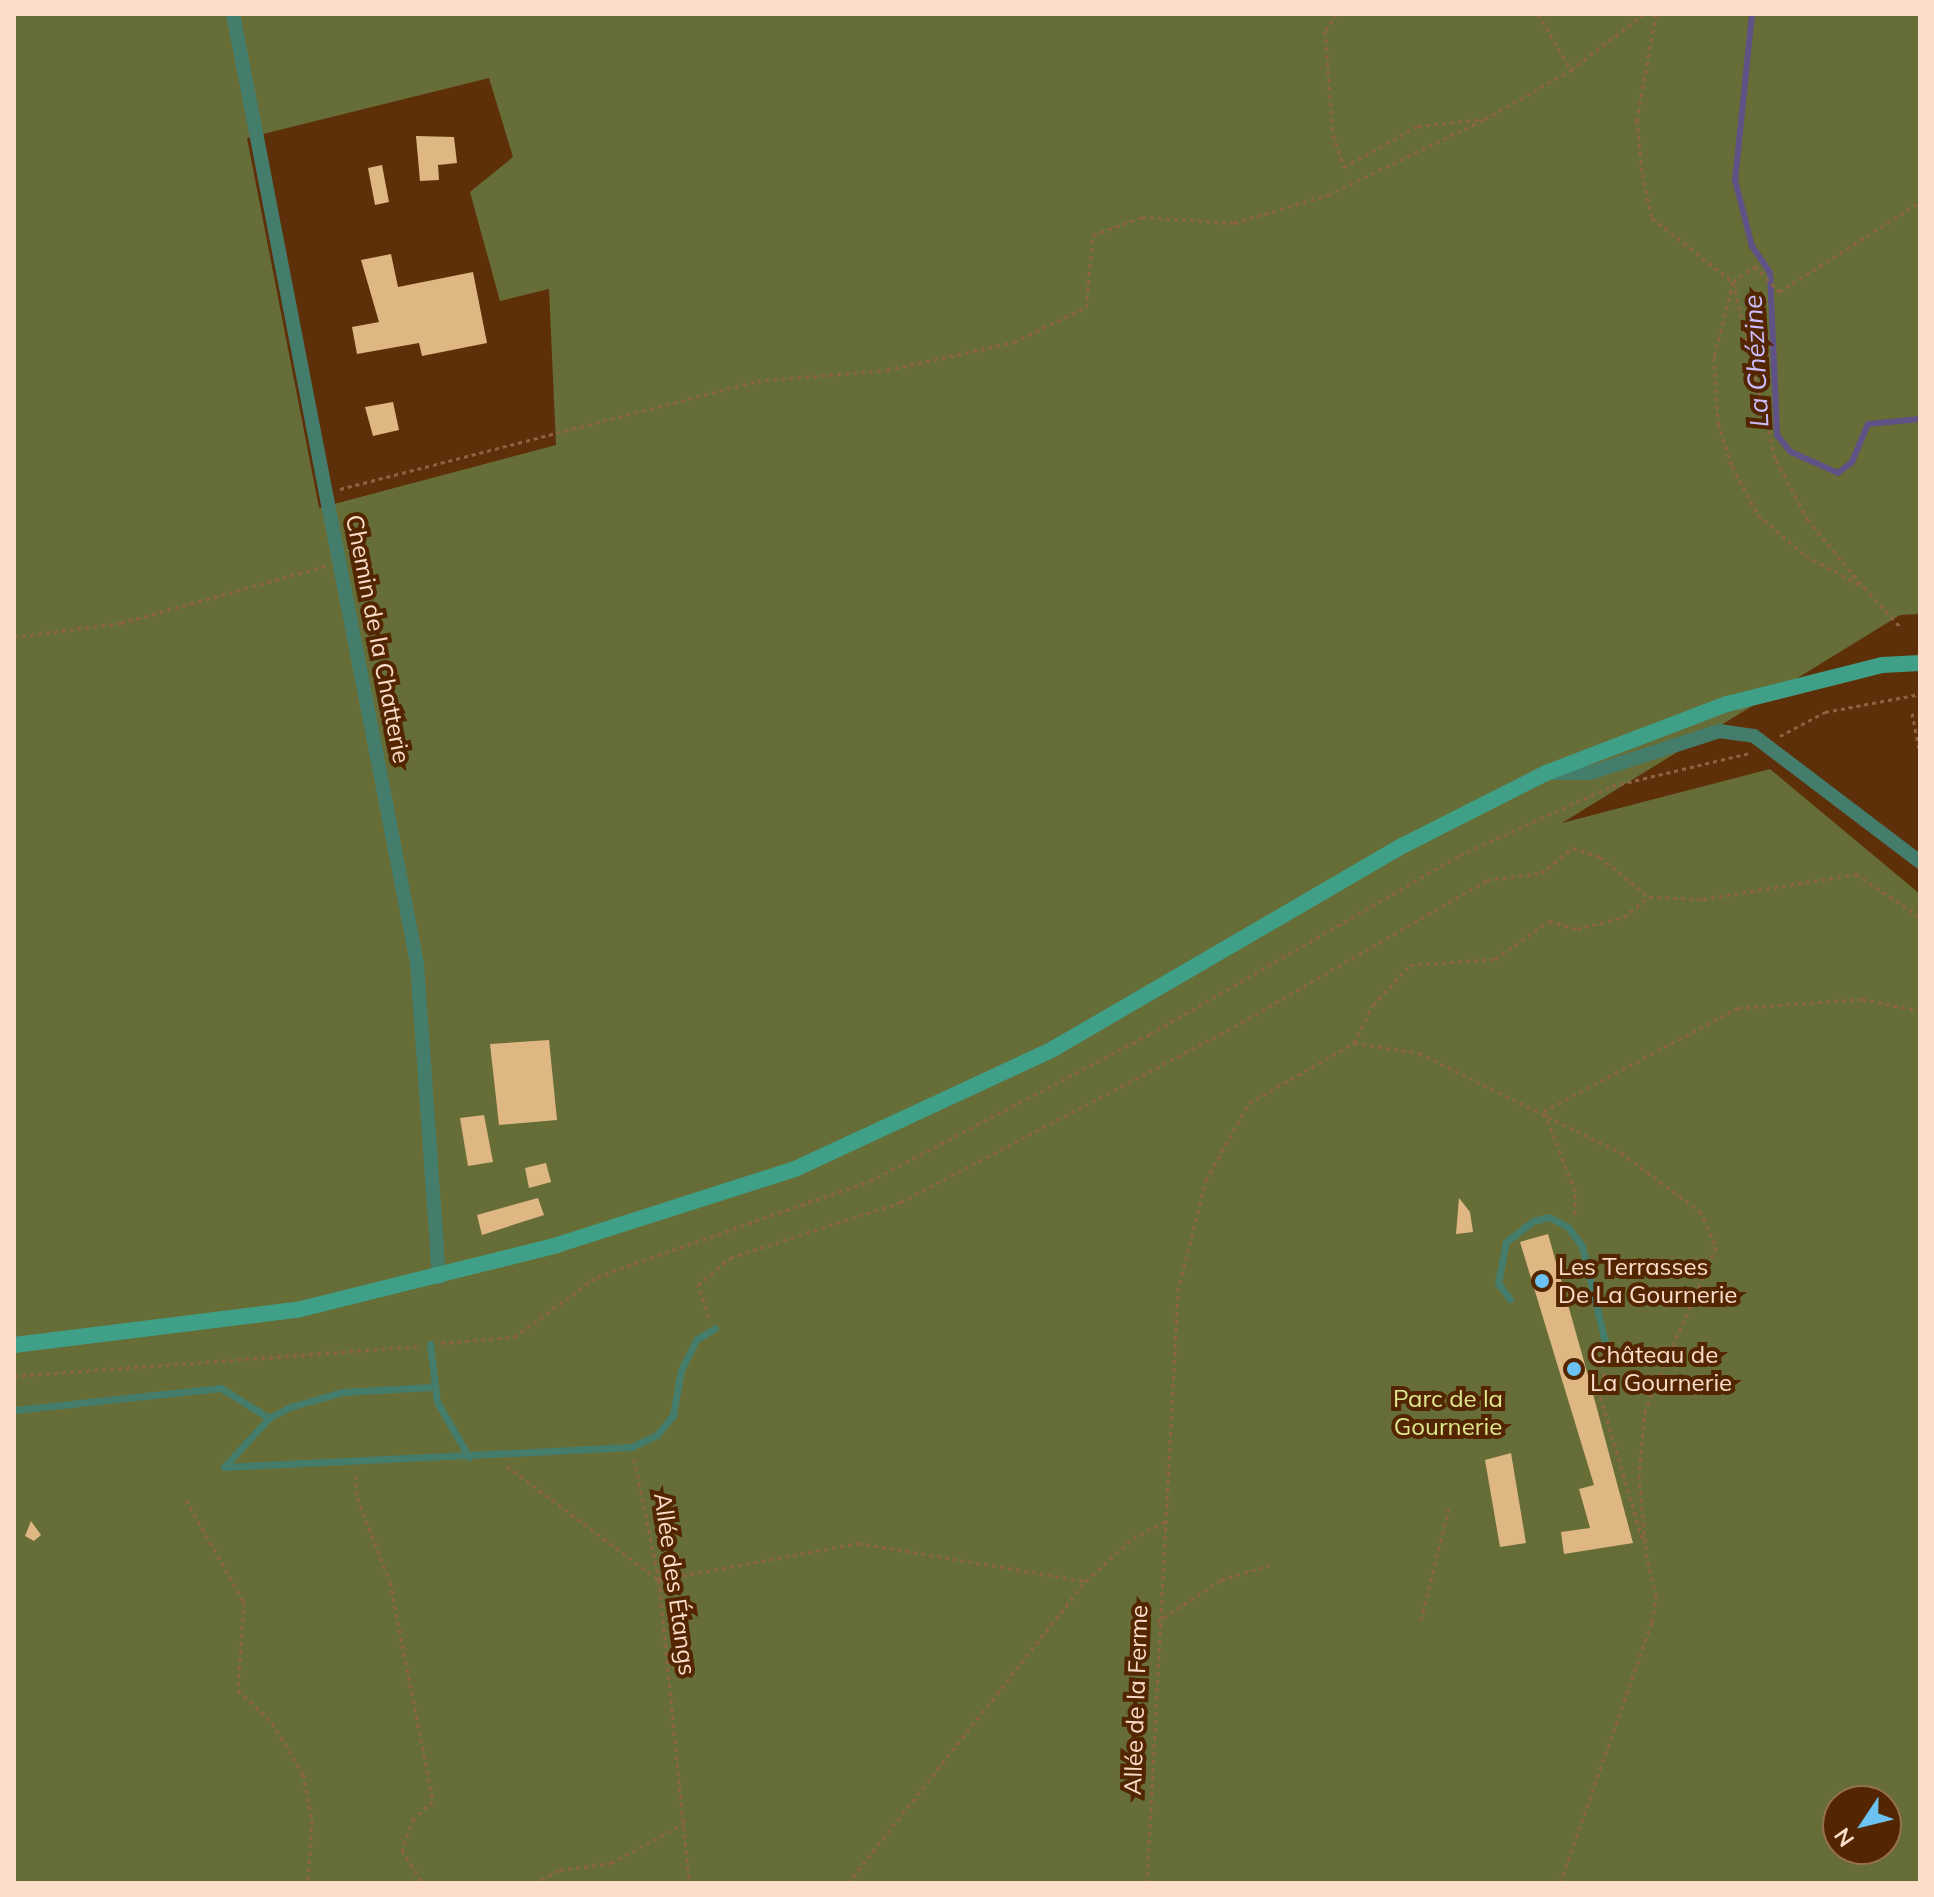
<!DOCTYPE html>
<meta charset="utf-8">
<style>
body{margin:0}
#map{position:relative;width:1934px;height:1897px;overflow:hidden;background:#5e3009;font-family:Mulish,sans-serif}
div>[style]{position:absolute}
.green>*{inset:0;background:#676d37}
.stream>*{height:6px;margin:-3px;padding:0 3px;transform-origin:3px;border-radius:3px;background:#5f5286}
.building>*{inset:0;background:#dfb782}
.path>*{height:3px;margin-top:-1.5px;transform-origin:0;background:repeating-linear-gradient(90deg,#8d6443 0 4px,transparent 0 8px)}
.service>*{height:7px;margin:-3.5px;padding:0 3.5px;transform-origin:3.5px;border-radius:3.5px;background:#457d6d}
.minor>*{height:14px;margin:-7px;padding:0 7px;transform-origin:7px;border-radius:7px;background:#457d6d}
.secondary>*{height:16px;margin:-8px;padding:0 8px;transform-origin:8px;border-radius:8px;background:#3f9f87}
.dots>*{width:22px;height:22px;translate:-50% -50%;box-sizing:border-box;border:4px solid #532500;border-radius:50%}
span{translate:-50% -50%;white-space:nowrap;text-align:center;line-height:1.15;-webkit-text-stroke:8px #532500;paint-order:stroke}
.street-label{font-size:24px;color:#fbddca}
.poi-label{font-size:24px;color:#fbddca}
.left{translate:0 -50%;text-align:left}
.park-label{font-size:24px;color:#dde88f}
.water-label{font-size:26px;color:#ccbefe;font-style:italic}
.frame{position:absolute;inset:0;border:16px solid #fbddca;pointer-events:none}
.north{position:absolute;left:1822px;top:1785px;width:80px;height:80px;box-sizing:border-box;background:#532500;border:2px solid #966f51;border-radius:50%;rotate:235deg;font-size:22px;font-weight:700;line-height:32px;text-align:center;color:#fbddca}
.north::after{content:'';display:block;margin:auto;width:28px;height:36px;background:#6cc3f2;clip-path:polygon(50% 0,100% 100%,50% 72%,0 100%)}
</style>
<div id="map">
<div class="green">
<i style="clip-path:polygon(evenodd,14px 14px,1920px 14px,1920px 614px,1900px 615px,1562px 823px,1770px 769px,1920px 894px,1920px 1883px,14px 1883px,14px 14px,489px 78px,513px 157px,470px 192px,500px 301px,549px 289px,556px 445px,319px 508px,247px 138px,489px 78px,14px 14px,1838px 1801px,1886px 1801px,1886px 1849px,1838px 1849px,1838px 1801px)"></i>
</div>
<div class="stream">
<i style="left:1752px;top:14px;width:167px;rotate:95.8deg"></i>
<i style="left:1735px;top:180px;width:68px;rotate:75.6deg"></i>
<i style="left:1752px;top:246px;width:32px;rotate:56deg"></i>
<i style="left:1770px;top:273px;width:162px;rotate:87.5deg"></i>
<i style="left:1777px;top:435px;width:22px;rotate:51deg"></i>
<i style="left:1791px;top:452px;width:51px;rotate:24.1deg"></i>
<i style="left:1838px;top:473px;width:18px;rotate:-38deg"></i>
<i style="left:1852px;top:462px;width:41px;rotate:-67.2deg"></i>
<i style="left:1868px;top:424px;width:52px;rotate:-5.5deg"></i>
</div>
<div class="building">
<i style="clip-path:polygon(416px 136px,454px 137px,457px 163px,438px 165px,439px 180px,420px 181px)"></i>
<i style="clip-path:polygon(382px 165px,389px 202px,375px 205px,368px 168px)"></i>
<i style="clip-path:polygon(391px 254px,398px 287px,473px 272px,487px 343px,422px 356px,419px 343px,357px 354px,352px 327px,379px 322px,361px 260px)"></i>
<i style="clip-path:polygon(393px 402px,399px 430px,373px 436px,365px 407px)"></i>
<i style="clip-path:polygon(549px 1040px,557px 1120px,499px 1125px,490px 1044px)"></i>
<i style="clip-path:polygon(484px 1115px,493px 1162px,468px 1166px,460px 1118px)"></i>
<i style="clip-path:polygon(546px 1163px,551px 1182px,529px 1188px,525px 1168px)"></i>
<i style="clip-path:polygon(538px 1198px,544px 1215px,482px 1235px,477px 1215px)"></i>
<i style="clip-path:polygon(1459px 1198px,1470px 1212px,1473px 1232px,1456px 1234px)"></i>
<i style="clip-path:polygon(1548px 1234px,1589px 1379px,1633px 1543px,1564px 1554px,1561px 1532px,1590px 1528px,1579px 1489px,1594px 1485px,1520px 1242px)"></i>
<i style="clip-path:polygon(1511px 1453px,1526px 1543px,1500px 1547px,1485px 1460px)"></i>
<i style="clip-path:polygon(31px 1521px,41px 1535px,34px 1541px,25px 1536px)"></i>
</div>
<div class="path">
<i style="left:1337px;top:14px;width:21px;rotate:125deg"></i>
<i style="left:1325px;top:31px;width:104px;rotate:85.6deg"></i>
<i style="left:1333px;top:135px;width:34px;rotate:71deg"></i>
<i style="left:1344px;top:167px;width:85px;rotate:-29deg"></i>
<i style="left:1418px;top:126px;width:66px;rotate:-6.1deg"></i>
<i style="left:1538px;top:14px;width:65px;rotate:59.5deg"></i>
<i style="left:1656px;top:14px;width:108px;rotate:100.2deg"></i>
<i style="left:1637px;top:120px;width:54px;rotate:84.7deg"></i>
<i style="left:1642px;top:174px;width:45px;rotate:77.2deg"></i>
<i style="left:1652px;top:218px;width:103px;rotate:38.3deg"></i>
<i style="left:1733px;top:282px;width:77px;rotate:104.2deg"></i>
<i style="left:1714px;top:357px;width:66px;rotate:86.5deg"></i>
<i style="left:1718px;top:423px;width:45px;rotate:72deg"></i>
<i style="left:1732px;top:466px;width:55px;rotate:62deg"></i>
<i style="left:1758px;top:515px;width:63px;rotate:40.5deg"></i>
<i style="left:1806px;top:556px;width:66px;rotate:28.1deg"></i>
<i style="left:1864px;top:587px;width:55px;rotate:47.9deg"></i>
<i style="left:340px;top:489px;width:431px;rotate:-14.5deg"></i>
<i style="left:757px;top:381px;width:130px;rotate:-4.8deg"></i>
<i style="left:887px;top:370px;width:130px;rotate:-12.4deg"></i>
<i style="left:1014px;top:342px;width:80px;rotate:-25.9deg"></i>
<i style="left:1086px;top:307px;width:72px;rotate:-84.4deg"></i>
<i style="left:1093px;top:235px;width:52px;rotate:-20.2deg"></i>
<i style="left:1142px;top:217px;width:92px;rotate:3.7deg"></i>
<i style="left:1234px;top:223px;width:98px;rotate:-16.6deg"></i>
<i style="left:1328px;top:195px;width:174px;rotate:-25.8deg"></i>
<i style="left:1485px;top:119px;width:99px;rotate:-29.7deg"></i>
<i style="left:1571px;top:70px;width:92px;rotate:-37.5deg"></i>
<i style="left:1861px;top:584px;width:83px;rotate:-129.6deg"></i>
<i style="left:1808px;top:520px;width:70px;rotate:-118deg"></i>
<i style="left:1775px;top:458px;width:181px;rotate:-103.4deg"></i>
<i style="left:1733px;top:282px;width:27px;rotate:-36deg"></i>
<i style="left:1755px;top:266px;width:35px;rotate:47deg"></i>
<i style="left:1779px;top:292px;width:167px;rotate:-32.6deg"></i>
<i style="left:14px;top:637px;width:108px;rotate:-7.5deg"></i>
<i style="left:121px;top:623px;width:212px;rotate:-15.6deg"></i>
<i style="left:1912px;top:713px;width:41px;rotate:78.7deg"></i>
<i style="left:1780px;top:736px;width:51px;rotate:-28.1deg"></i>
<i style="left:1825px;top:712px;width:97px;rotate:-10.7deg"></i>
<i style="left:1354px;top:1043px;width:42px;rotate:-63.4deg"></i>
<i style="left:1373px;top:1005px;width:54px;rotate:-47.2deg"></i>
<i style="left:1410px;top:965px;width:85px;rotate:-4deg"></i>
<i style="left:1495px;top:959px;width:66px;rotate:-35.1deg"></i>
<i style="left:1549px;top:921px;width:29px;rotate:16deg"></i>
<i style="left:1577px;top:929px;width:49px;rotate:-14.3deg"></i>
<i style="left:1624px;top:917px;width:32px;rotate:-39deg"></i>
<i style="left:1575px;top:1214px;width:23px;rotate:-90deg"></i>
<i style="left:1575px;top:1191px;width:86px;rotate:-111.2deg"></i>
<i style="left:1544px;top:1111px;width:220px;rotate:-28deg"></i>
<i style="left:1738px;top:1008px;width:124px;rotate:-4.2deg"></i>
<i style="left:1862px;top:999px;width:59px;rotate:11.7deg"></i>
<i style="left:709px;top:1317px;width:34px;rotate:-109deg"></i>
<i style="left:698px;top:1285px;width:42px;rotate:-40.2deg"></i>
<i style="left:730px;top:1258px;width:180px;rotate:-18.1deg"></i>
<i style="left:901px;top:1202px;width:368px;rotate:-27.7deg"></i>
<i style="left:1227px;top:1031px;width:301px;rotate:-30.1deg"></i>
<i style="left:1487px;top:880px;width:54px;rotate:-7.4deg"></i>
<i style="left:1541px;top:873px;width:41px;rotate:-38deg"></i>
<i style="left:1573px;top:848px;width:28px;rotate:18deg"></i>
<i style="left:1600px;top:857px;width:63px;rotate:39.2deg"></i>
<i style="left:1649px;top:897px;width:54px;rotate:2.1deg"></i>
<i style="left:1703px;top:899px;width:155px;rotate:-9.3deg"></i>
<i style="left:1856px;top:874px;width:77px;rotate:33.9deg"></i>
<i style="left:441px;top:1343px;width:73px;rotate:-4.7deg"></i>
<i style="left:514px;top:1337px;width:102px;rotate:-35.9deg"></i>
<i style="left:597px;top:1277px;width:289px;rotate:-19.4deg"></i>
<i style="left:870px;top:1181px;width:316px;rotate:-27.7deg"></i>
<i style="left:1150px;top:1034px;width:358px;rotate:-30deg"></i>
<i style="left:1460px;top:855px;width:167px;rotate:-24.4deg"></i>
<i style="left:1612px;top:786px;width:141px;rotate:-13.5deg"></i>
<i style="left:1605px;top:1373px;width:17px;rotate:114deg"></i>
<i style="left:1598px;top:1389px;width:159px;rotate:73.5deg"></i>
<i style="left:14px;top:1376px;width:405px;rotate:-4.2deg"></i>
<i style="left:634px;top:1459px;width:124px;rotate:78.3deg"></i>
<i style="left:659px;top:1580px;width:304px;rotate:84.3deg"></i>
<i style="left:507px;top:1466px;width:190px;rotate:36.9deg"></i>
<i style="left:659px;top:1580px;width:202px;rotate:-10.5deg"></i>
<i style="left:858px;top:1543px;width:231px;rotate:9.5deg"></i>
<i style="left:1086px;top:1581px;width:64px;rotate:-42.5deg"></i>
<i style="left:1133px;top:1538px;width:39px;rotate:-27deg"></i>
<i style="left:356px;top:1475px;width:23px;rotate:88deg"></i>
<i style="left:357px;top:1498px;width:90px;rotate:68.6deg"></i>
<i style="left:390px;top:1582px;width:223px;rotate:78.9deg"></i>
<i style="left:433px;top:1801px;width:25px;rotate:138deg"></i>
<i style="left:414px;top:1818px;width:34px;rotate:111deg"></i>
<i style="left:402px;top:1850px;width:39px;rotate:58deg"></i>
<i style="left:186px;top:1500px;width:117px;rotate:60.4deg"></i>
<i style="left:244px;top:1602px;width:88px;rotate:93.9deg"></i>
<i style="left:238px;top:1690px;width:47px;rotate:44.1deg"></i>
<i style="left:272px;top:1723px;width:60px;rotate:58.7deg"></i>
<i style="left:303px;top:1774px;width:47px;rotate:78.9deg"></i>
<i style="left:312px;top:1820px;width:63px;rotate:93.6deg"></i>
<i style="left:1421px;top:1620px;width:115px;rotate:-76deg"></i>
<i style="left:1157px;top:1622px;width:77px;rotate:-33.3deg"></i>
<i style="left:1221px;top:1580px;width:51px;rotate:-17deg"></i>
<i style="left:534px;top:1883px;width:29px;rotate:-27deg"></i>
<i style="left:560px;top:1870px;width:51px;rotate:-7.8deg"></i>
<i style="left:611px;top:1863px;width:82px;rotate:-28.4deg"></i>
<i style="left:848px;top:1883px;width:385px;rotate:-51.8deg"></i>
<i style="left:1147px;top:1883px;width:593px;rotate:-87deg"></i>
<i style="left:1178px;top:1291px;width:114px;rotate:-75.8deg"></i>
<i style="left:1206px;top:1180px;width:88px;rotate:-60.8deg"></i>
<i style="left:1249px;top:1103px;width:121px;rotate:-29.7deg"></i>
<i style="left:1354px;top:1043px;width:66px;rotate:8.7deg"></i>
<i style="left:1419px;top:1053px;width:225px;rotate:26.3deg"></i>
<i style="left:1621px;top:1153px;width:98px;rotate:36.3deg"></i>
<i style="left:1700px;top:1211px;width:39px;rotate:66deg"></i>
<i style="left:1716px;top:1247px;width:178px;rotate:113.5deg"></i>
<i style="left:1645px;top:1410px;width:65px;rotate:95.3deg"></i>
<i style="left:1639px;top:1475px;width:75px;rotate:84.7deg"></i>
<i style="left:1560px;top:1883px;width:277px;rotate:-70.6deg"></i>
<i style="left:1652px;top:1622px;width:26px;rotate:-81deg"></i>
<i style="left:1656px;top:1596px;width:48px;rotate:-103.2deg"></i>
</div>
<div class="service">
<i style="left:1510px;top:1299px;width:20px;rotate:-127deg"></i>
<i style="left:1498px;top:1283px;width:42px;rotate:-79deg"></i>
<i style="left:1506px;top:1242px;width:34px;rotate:-38deg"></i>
<i style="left:1533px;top:1221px;width:16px;rotate:-14deg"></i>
<i style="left:1549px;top:1217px;width:21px;rotate:28deg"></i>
<i style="left:1568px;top:1227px;width:24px;rotate:54deg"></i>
<i style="left:1582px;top:1246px;width:120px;rotate:76.5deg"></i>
<i style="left:430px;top:1344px;width:58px;rotate:83.1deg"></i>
<i style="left:437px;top:1402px;width:64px;rotate:59.8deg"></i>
<i style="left:14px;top:1410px;width:208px;rotate:-6.1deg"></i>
<i style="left:221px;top:1388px;width:57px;rotate:32deg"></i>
<i style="left:224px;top:1467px;width:407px;rotate:-2.8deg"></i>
<i style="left:631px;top:1447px;width:29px;rotate:-25deg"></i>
<i style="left:657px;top:1435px;width:26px;rotate:-51deg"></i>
<i style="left:673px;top:1415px;width:46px;rotate:-79.9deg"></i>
<i style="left:681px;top:1370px;width:35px;rotate:-63deg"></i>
<i style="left:697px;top:1339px;width:21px;rotate:-31deg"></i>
<i style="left:224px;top:1467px;width:67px;rotate:-47.4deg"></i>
<i style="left:269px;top:1418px;width:24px;rotate:-28deg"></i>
<i style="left:290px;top:1407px;width:54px;rotate:-16.1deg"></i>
<i style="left:342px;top:1392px;width:90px;rotate:-3.2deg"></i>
</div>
<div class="minor">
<i style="left:233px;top:14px;width:967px;rotate:79.03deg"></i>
<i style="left:417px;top:963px;width:315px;rotate:86deg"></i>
<i style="left:1551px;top:773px;width:39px"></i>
<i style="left:1590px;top:773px;width:136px;rotate:-18deg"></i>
<i style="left:1719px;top:731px;width:35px;rotate:8deg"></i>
<i style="left:1754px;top:736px;width:208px;rotate:37.2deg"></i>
</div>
<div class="secondary">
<i style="left:14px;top:1345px;width:285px;rotate:-7.1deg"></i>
<i style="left:297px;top:1310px;width:268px;rotate:-14deg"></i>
<i style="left:557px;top:1245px;width:250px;rotate:-17.7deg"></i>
<i style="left:795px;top:1169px;width:285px;rotate:-24.9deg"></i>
<i style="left:1053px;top:1049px;width:406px;rotate:-30.2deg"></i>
<i style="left:1404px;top:845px;width:159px;rotate:-26.9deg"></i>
<i style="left:1546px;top:773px;width:194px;rotate:-20.9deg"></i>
<i style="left:1727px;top:704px;width:160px;rotate:-14.1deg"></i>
<i style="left:1882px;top:665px;width:38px;rotate:-3deg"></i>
</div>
<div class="dots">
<i style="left:1542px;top:1281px;background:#6cc3f2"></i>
<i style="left:1574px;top:1369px;background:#6cc3f2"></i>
</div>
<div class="street-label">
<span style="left:378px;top:639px;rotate:79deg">Chemin de la Chatterie</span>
<span style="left:675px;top:1584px;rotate:82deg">Allée des Étangs</span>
<span style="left:1136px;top:1700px;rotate:-88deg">Allée de la Ferme</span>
</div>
<div class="poi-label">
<span class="left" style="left:1558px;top:1281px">Les Terrasses<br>De La Gournerie</span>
<span class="left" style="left:1590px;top:1369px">Château de<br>La Gournerie</span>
</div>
<div class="park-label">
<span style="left:1448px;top:1413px">Parc de la<br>Gournerie</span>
</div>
<div class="water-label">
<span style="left:1756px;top:361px;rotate:-93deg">La Chézine</span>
</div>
<div class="frame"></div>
<div class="north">N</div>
</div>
